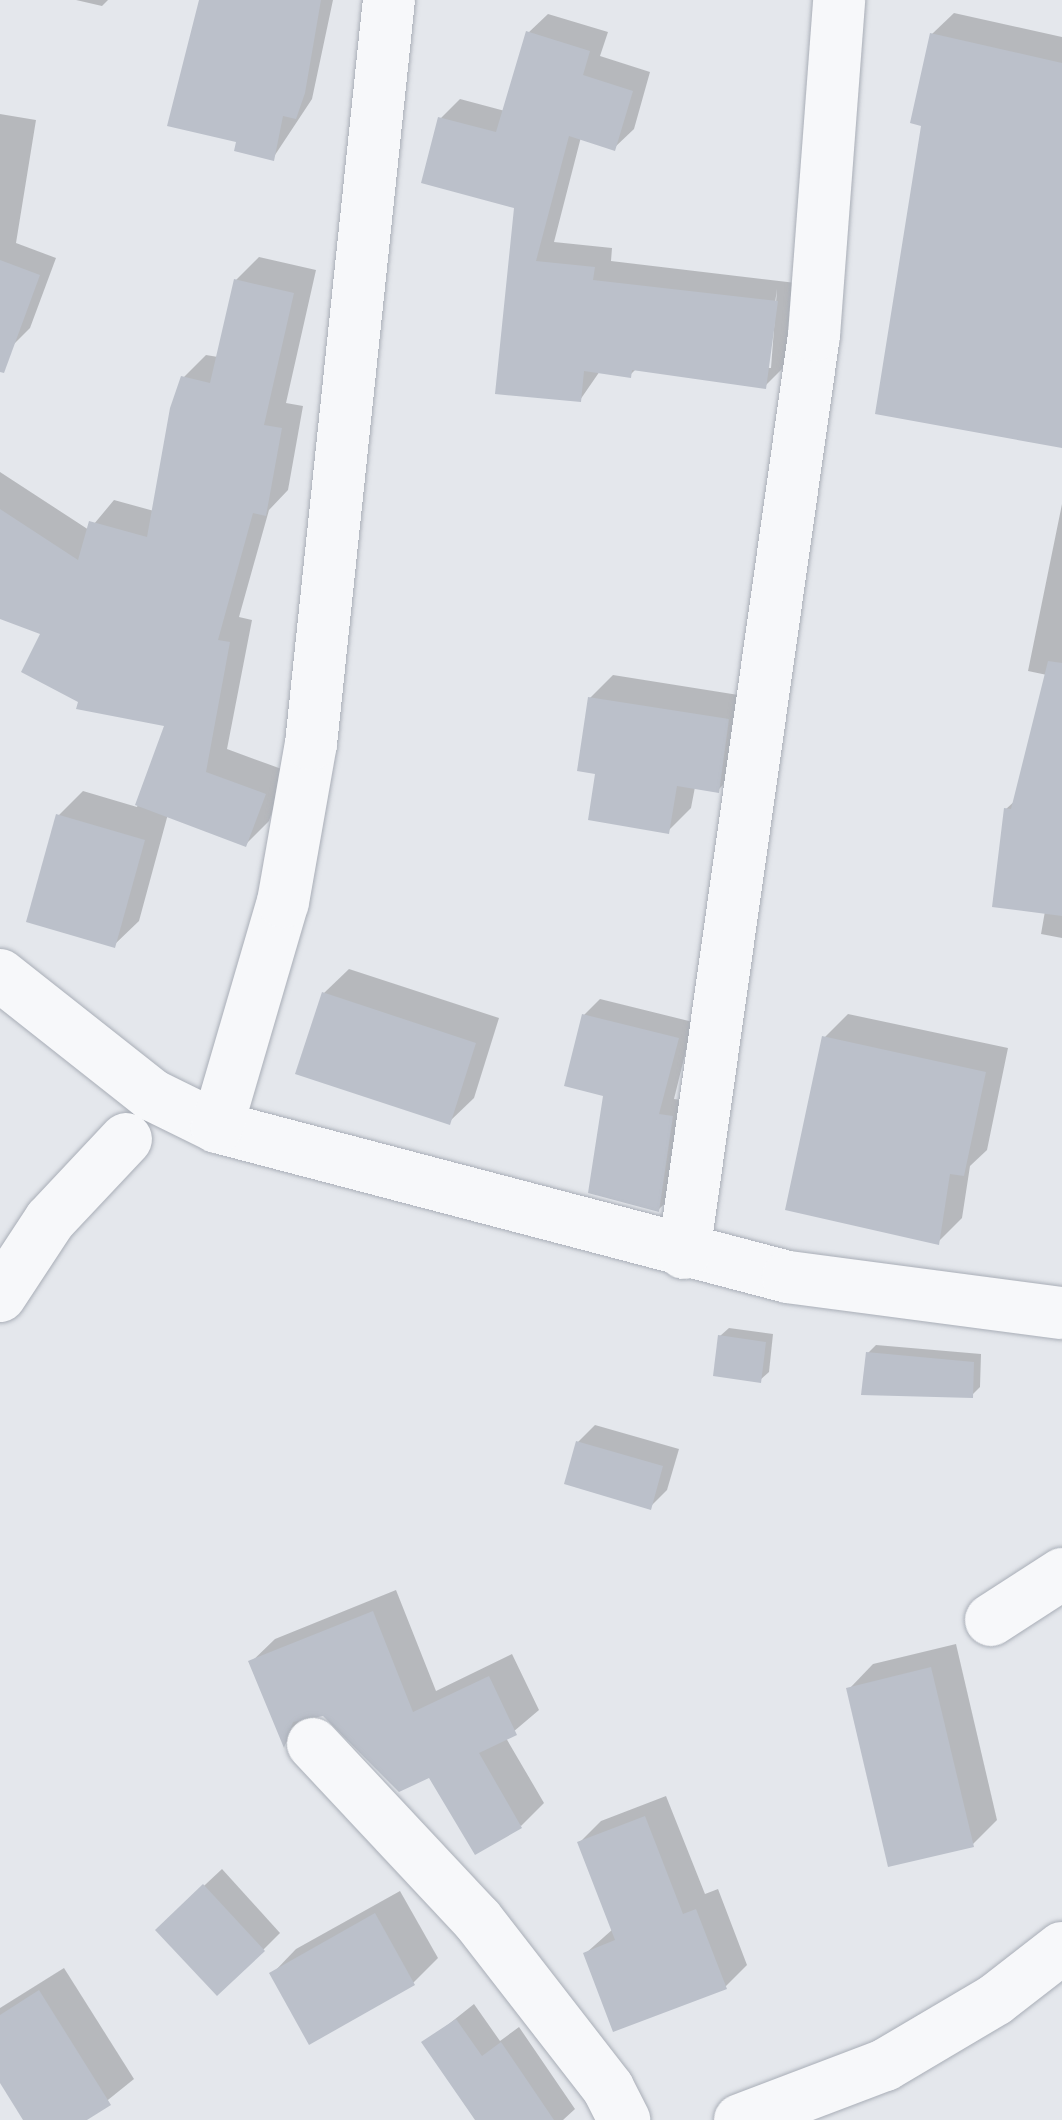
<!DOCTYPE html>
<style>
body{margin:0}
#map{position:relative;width:1062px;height:2120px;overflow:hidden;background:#e4e7ec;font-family:Inter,sans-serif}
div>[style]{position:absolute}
.shadow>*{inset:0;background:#0003}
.building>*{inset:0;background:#bbc0ca}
.roads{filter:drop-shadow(0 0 2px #a9aeb7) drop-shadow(0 0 2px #a9aeb7)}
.minor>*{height:52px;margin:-26px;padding:0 26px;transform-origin:26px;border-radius:26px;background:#f7f8fa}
span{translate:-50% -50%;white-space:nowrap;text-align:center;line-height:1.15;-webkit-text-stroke:8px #f4f6f9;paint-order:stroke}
</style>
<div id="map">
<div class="shadow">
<i style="clip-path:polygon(76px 0,108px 0,102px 6px)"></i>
<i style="clip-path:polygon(201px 0,333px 0,312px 99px,273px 158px,239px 140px,170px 124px)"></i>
<i style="clip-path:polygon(954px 13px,1062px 37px,1062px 446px,924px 124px,932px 34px)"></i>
<i style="clip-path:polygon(evenodd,548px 14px,608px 32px,600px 56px,650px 72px,634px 129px,614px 148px,581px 137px,554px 242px,612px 248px,611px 261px,796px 283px,784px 367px,765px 386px,637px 368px,630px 375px,600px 371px,580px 400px,516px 206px,441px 118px,460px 99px,505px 111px,528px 33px,548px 14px,777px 289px,771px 368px,766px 368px,777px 289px)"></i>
<i style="clip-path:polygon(0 114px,36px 120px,16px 243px,56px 258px,30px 328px,13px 345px,0 340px)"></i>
<i style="clip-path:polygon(259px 257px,316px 270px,286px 403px,303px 406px,288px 490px,269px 510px,239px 617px,252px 620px,227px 749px,287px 771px,269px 821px,246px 844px,168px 814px,139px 921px,114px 945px,58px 816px,83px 791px,137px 807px,168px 725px,80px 701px,44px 632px,0 616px,0 472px,89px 530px,114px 500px,154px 511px,183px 378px,206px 355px,218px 357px,236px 280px)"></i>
<i style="clip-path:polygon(1062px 504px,1062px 938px,1041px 934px,1045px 911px,1006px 809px,1017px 799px,1047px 675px,1028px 671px)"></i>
<i style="clip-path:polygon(613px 675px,751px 697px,741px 767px,718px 790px,695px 787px,691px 808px,668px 831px,598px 771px,590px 698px)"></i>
<i style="clip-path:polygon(349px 969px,499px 1018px,474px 1098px,449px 1122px,324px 993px)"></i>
<i style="clip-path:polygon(600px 999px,693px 1022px,674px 1099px,688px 1101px,675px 1194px,659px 1209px,605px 1094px,584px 1015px)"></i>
<i style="clip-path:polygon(848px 1014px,1008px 1048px,987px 1150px,970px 1166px,962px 1218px,938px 1242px,825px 1037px)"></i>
<i style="clip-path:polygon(729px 1328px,773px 1334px,769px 1372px,760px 1380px,720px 1336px)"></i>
<i style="clip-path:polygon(876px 1345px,981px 1354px,980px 1387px,972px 1395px,868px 1353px)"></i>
<i style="clip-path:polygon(595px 1425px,679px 1449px,667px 1490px,650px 1507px,578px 1442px)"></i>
<i style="clip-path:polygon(396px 1590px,436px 1691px,512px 1654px,539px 1710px,506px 1738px,544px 1803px,521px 1826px,323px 1713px,309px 1716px,285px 1744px,251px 1662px,275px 1639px)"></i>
<i style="clip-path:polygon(956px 1644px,997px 1820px,973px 1844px,849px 1689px,873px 1664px)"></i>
<i style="clip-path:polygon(666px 1796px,705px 1894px,718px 1889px,747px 1965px,725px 1987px,586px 1953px,613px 1929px,580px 1842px,601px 1821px)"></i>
<i style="clip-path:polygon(222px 1869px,280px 1933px,263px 1950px,175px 1913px)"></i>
<i style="clip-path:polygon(400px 1891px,438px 1958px,413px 1983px,272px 1974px,296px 1949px)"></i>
<i style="clip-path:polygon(64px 1968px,134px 2079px,83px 2120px,25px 2120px,0 2079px,0 2008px)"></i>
<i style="clip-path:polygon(474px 2004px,500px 2041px,519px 2027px,575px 2109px,563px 2120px,478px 2120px,425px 2043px)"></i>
</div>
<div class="building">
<i style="clip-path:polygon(199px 0,321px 0,305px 93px,296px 119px,283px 116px,274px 161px,234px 151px,236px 142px,167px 126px)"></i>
<i style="clip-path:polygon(526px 31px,590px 51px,583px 75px,633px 91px,615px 151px,569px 136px,536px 261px,595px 267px,593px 280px,778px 301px,766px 389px,632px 370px,631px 378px,584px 371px,581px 402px,495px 394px,514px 208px,421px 183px,438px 117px,496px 132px)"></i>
<i style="clip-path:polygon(930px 33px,1062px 63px,1062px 448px,875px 414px,921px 126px,910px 123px)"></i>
<i style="clip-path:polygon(0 260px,40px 275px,4px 373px,0 372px)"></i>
<i style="clip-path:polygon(234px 279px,294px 293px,264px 425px,282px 428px,266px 516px,253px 513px,218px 640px,230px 642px,206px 772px,266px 794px,246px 847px,135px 805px,164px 726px,76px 709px,78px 702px,21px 672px,40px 634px,0 619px,0 509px,78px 560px,89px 521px,147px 537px,170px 408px,181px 376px,210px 383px)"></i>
<i style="clip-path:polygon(1048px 661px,1062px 663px,1062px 916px,992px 907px,1004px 808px,1011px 809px)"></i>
<i style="clip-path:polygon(588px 697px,729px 719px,719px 793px,677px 786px,669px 834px,588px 820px,595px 774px,577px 771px)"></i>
<i style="clip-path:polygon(56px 814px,145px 840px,115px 948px,26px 922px)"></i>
<i style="clip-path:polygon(322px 992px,476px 1043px,450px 1125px,295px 1074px)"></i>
<i style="clip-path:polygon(582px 1014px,679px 1038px,659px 1114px,673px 1116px,659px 1212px,588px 1193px,603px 1096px,564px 1086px)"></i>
<i style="clip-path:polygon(822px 1036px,986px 1072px,964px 1176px,950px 1174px,939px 1245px,785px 1210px)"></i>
<i style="clip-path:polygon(718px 1335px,766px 1342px,761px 1383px,713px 1376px)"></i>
<i style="clip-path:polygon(866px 1352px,974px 1362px,973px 1398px,861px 1395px)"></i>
<i style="clip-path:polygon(576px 1441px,663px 1466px,651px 1510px,564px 1484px)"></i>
<i style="clip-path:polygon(373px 1611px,413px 1712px,489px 1676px,517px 1735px,479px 1753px,522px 1828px,475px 1855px,429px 1778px,399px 1792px,323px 1716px,293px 1722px,284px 1748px,248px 1661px)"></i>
<i style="clip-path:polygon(931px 1667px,974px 1847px,888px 1867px,846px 1688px)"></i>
<i style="clip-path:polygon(645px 1816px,683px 1914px,696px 1909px,727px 1989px,613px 2032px,583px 1953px,615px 1940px,577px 1842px)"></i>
<i style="clip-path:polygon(203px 1884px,265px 1951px,217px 1996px,155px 1930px)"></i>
<i style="clip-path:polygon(375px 1913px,415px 1985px,309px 2045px,269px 1973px)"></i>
<i style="clip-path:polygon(39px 1990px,111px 2105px,87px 2120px,23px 2120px,0 2083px,0 2015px)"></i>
<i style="clip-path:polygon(456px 2019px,482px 2056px,501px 2042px,554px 2120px,475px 2120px,421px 2042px)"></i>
</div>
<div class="roads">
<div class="minor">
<i style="left:0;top:975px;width:194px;rotate:38.3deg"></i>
<i style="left:152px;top:1095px;width:72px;rotate:26.2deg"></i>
<i style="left:217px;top:1127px;width:590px;rotate:14.72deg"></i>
<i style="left:788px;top:1277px;width:276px;rotate:7.5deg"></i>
<i style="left:217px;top:1127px;width:234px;rotate:-73.7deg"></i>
<i style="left:283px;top:902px;width:160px;rotate:-80deg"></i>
<i style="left:311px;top:744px;width:748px;rotate:-84.02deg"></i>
<i style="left:684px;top:1253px;width:927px;rotate:-81.94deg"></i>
<i style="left:814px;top:335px;width:336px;rotate:-85.7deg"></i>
<i style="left:0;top:1296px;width:91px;rotate:-56.7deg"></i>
<i style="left:50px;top:1220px;width:111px;rotate:-46.8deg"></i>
<i style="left:991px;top:1620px;width:85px;rotate:-32.9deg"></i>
<i style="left:313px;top:1744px;width:240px;rotate:46.9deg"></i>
<i style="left:477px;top:1919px;width:214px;rotate:52.2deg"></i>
<i style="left:608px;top:2088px;width:36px;rotate:63deg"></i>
<i style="left:740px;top:2120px;width:155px;rotate:-20.8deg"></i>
<i style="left:885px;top:2065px;width:128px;rotate:-30.6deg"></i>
<i style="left:995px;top:2000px;width:85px;rotate:-37.8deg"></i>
</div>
</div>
</div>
